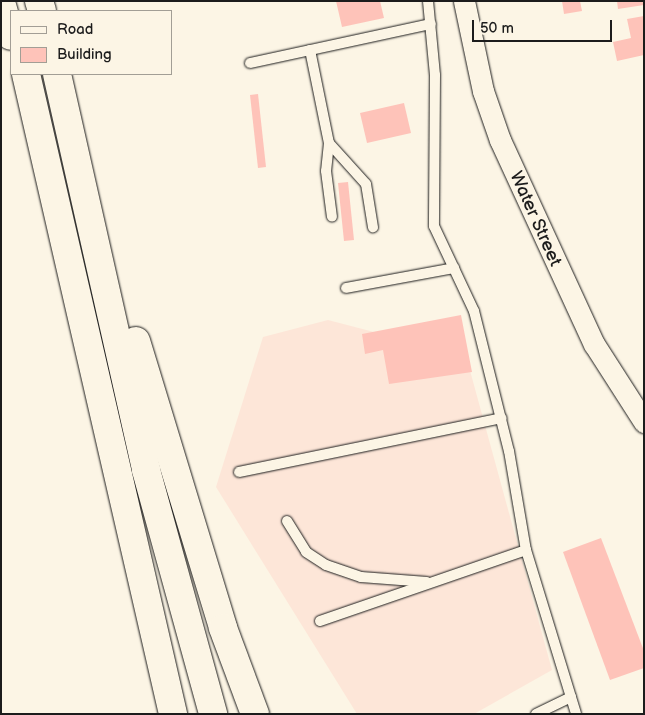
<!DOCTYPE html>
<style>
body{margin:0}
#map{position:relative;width:645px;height:715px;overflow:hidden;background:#fcf5e5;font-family:"Balsamiq Sans",sans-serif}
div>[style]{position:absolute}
.built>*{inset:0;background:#fde6d8}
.building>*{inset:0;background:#fec3b9}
.roads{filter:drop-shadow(0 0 1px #1c1c1c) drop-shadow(0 0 1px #1c1c1c)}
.lane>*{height:10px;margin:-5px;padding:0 5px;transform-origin:5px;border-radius:5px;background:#fcf5e5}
.street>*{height:21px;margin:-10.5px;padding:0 10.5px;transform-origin:10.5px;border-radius:10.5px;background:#fcf5e5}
.highway>*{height:28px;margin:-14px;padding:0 14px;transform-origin:14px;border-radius:14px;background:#fcf5e5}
span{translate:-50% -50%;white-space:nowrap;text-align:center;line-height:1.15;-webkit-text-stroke:4px #fcf5e5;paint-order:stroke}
.street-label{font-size:18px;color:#1c1c1c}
.frame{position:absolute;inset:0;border:2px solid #1c1c1c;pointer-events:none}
.legend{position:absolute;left:10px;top:10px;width:162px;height:65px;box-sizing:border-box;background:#fcf5e5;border:1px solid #a29e95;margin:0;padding:6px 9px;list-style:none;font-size:15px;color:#1c1c1c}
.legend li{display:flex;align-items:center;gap:10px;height:25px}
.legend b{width:25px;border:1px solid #a29e95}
.scale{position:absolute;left:472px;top:20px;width:140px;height:22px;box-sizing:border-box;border:2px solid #1c1c1c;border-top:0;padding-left:6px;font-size:15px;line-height:18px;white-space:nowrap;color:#1c1c1c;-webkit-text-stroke:4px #fcf5e5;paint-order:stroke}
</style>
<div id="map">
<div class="built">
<i style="clip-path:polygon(328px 320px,466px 356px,552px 670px,474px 714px,357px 714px,216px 487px,263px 337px)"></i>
</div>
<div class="building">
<i style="clip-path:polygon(336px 1px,380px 1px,384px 18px,342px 27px)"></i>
<i style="clip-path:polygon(562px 1px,580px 1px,582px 11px,564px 14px)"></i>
<i style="clip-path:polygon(617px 1px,644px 1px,644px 5px,618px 9px)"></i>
<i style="clip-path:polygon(644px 16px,644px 55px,617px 61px,613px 42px,631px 38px,627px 19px)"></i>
<i style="clip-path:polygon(258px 94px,266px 167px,258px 168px,250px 95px)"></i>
<i style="clip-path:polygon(404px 103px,411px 133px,367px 143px,360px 113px)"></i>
<i style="clip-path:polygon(348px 182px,354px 240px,344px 241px,338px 183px)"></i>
<i style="clip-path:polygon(461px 315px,472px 372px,389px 384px,383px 350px,365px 354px,362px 334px)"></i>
<i style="clip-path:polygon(601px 538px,644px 651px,644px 668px,610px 680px,563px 552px)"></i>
</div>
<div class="roads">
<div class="lane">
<i style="left:428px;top:1px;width:74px;rotate:84.6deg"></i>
<i style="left:435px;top:75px;width:151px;rotate:90.4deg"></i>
<i style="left:434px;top:226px;width:94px;rotate:64.8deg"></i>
<i style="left:474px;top:311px;width:144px;rotate:76deg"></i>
<i style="left:509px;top:451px;width:100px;rotate:80.3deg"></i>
<i style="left:526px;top:550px;width:171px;rotate:73deg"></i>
<i style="left:310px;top:50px;width:95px;rotate:78.5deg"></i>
<i style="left:329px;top:143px;width:28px;rotate:96deg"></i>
<i style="left:326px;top:171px;width:46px;rotate:82.6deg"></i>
<i style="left:250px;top:63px;width:185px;rotate:-12.2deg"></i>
<i style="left:329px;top:143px;width:55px;rotate:47.9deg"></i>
<i style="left:366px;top:184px;width:44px;rotate:80.8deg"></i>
<i style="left:346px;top:288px;width:110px;rotate:-10.5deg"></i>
<i style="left:239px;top:472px;width:268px;rotate:-11.6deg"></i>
<i style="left:287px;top:521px;width:36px;rotate:58deg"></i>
<i style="left:306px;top:552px;width:24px;rotate:33deg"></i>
<i style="left:326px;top:565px;width:37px;rotate:19deg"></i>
<i style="left:361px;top:577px;width:66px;rotate:4.3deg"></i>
<i style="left:320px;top:621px;width:218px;rotate:-19deg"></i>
<i style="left:536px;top:714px;width:39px;rotate:-26deg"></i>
</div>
<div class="street">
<i style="left:464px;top:1px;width:92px;rotate:78.1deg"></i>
<i style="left:483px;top:91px;width:52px;rotate:70.9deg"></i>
<i style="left:500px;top:140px;width:225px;rotate:65.3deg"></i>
<i style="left:594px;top:344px;width:93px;rotate:57.3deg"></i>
</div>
<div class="highway">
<i style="left:39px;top:1px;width:10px;rotate:73deg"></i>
<i style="left:1px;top:2px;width:35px;rotate:74deg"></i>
<i style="left:26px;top:74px;width:657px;rotate:77.06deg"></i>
<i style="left:57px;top:74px;width:406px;rotate:77.3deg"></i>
<i style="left:146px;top:470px;width:253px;rotate:74.6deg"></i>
<i style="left:136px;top:341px;width:300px;rotate:73.1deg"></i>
<i style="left:223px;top:628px;width:92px;rotate:69.6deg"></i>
</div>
</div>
<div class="street-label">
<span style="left:535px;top:219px;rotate:66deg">Water Street</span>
</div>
<div class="frame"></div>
<ul class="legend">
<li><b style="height:6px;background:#fcf5e5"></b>Road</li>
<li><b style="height:14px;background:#fec3b9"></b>Building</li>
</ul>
<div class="scale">50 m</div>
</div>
